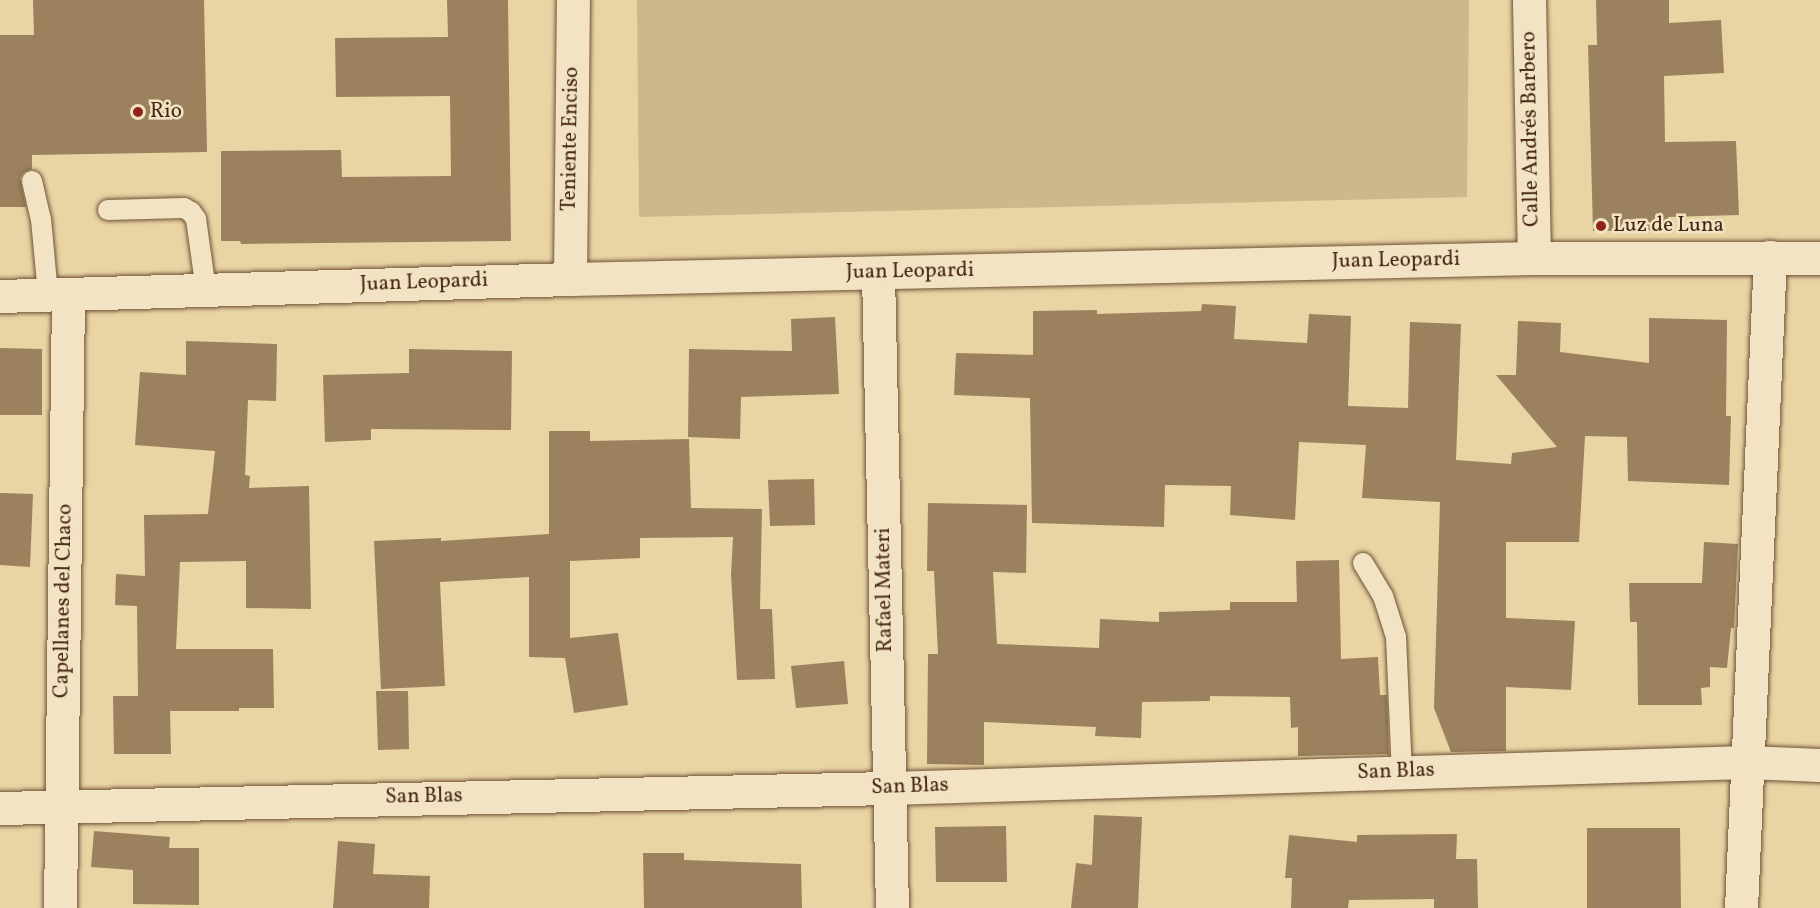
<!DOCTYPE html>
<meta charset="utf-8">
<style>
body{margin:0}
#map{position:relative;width:1820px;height:908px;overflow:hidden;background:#e9d4a4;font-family:Vollkorn,serif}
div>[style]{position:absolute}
.green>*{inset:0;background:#cdb78b}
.building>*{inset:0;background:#9b815e}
.roads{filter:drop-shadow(0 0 2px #705236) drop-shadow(0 0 2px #705236)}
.lane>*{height:20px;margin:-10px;padding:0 10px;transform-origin:10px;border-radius:10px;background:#f1e3c4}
.street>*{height:33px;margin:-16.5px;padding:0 16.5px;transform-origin:16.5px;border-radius:16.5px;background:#f1e3c4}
.secondary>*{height:33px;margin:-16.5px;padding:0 16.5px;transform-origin:16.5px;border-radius:16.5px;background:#f1e3c4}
.dots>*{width:16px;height:16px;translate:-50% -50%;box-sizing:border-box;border:3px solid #f1e3c4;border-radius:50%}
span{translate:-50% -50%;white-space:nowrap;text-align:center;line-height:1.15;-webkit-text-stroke:5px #f1e3c4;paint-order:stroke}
.poi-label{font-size:21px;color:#472712}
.left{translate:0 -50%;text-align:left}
.street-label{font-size:21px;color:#472712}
</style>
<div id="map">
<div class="green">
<i style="clip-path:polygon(637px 0,1469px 0,1467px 197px,639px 217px)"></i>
</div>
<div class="building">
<i style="clip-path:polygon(33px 0,204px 0,207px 152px,32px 155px,32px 169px,24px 172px,20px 178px,26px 207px,0 207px,0 35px,34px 35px)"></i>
<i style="clip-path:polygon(447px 0,508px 0,511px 241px,241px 244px,240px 241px,221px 241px,221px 151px,341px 150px,342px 177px,451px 176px,450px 96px,336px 97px,335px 38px,448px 37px)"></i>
<i style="clip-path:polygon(1596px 0,1669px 0,1669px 23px,1721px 20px,1724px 73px,1664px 76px,1665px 142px,1736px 141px,1739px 215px,1668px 217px,1669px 230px,1593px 231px,1588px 45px,1597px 45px)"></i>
<i style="clip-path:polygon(1202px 304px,1236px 306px,1234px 339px,1307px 343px,1309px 314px,1351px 316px,1348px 406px,1408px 408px,1410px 322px,1461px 324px,1456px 460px,1511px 464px,1512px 453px,1557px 447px,1496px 375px,1516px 375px,1518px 321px,1561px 323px,1560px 352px,1649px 363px,1649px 318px,1727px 320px,1726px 416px,1731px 416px,1729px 485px,1628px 481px,1627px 437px,1585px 436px,1579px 542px,1506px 542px,1506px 618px,1575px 621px,1571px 690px,1506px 687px,1506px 751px,1451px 752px,1434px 708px,1440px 502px,1362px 498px,1366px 445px,1299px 442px,1295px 520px,1230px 515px,1231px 486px,1165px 485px,1164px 527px,1032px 523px,1030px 398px,954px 395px,956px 353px,1033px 355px,1033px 311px,1097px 310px,1097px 314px,1201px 311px)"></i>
<i style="clip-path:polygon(835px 317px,839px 394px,741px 397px,740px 439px,688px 437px,689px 349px,792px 351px,791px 319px)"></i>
<i style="clip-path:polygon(186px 341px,277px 344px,276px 401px,248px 400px,245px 475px,250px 476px,249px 488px,309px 486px,311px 609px,246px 608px,246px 561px,180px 562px,176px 649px,273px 649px,274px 708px,239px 708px,239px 711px,170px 711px,171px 754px,114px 754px,113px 696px,138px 696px,137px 606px,115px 605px,116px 574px,145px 576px,144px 515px,208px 514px,215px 451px,135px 445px,140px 372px,186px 375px)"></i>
<i style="clip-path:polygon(0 348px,42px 349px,42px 415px,0 415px)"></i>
<i style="clip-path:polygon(409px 349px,512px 351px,511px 430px,371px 429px,371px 440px,325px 442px,323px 375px,409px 373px)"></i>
<i style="clip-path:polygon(549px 431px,590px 431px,590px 441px,689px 439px,691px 508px,762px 509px,760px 609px,772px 609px,775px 679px,737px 680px,731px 574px,733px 537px,640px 538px,640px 558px,570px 561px,570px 638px,618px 633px,628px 705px,574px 713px,565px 658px,529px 657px,529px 577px,440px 582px,445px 686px,381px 689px,374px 541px,441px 538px,441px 541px,549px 534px)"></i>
<i style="clip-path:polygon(814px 479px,815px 525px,770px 526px,768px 480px)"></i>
<i style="clip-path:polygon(0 493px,33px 494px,30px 567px,0 565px)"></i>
<i style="clip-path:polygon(928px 503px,1027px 505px,1026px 573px,993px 572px,997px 644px,1099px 648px,1100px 619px,1159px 622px,1159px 612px,1230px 610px,1230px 602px,1297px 602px,1296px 561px,1339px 560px,1341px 659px,1378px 657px,1380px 695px,1387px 695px,1389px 754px,1298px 756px,1298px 727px,1291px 728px,1290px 697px,1210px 696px,1210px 701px,1142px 702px,1141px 738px,1095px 736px,1096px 727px,984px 722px,984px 765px,927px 764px,928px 654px,938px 654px,934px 571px,927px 571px)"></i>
<i style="clip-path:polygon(1704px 542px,1738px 544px,1734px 628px,1731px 628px,1727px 668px,1710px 667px,1710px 687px,1701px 688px,1702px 705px,1638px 705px,1637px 622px,1630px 622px,1629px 583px,1702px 583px)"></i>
<i style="clip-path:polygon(844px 661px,848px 704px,796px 708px,791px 666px)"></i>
<i style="clip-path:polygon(376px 691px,408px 691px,409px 749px,378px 750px)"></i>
<i style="clip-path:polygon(1094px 815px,1142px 817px,1138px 908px,1071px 908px,1076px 863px,1092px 865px)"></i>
<i style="clip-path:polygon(1006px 826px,1007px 882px,936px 882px,935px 827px)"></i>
<i style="clip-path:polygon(1587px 828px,1680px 828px,1681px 908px,1587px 908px)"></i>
<i style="clip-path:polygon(94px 831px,170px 837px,169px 848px,199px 848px,199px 905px,133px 904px,133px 870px,91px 867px)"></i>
<i style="clip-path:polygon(1457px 834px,1456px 859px,1477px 859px,1478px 908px,1434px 908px,1434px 899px,1349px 900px,1348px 908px,1291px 908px,1292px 878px,1285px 878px,1289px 835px,1357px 842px,1357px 835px)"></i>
<i style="clip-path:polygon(338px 841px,375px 844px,373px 874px,430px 876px,429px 908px,333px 908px)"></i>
<i style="clip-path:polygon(643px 853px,684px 853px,684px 860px,801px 864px,802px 908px,644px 908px)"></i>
</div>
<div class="roads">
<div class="lane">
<i style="left:32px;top:181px;width:39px;rotate:77deg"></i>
<i style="left:41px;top:219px;width:76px;rotate:84.7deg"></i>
<i style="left:108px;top:210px;width:76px;rotate:-1.5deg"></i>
<i style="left:184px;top:208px;width:8px;rotate:30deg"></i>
<i style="left:191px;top:212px;width:9px;rotate:54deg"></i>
<i style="left:196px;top:219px;width:72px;rotate:82deg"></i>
<i style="left:1363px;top:563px;width:39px;rotate:59deg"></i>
<i style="left:1383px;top:596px;width:43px;rotate:72.4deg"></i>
<i style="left:1396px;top:637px;width:135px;rotate:87.5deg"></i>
</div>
<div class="street">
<i style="left:1529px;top:0;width:258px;rotate:88.9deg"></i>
<i style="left:0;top:808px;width:890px;rotate:-1.29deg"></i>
<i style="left:890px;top:788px;width:857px;rotate:-1.74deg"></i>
<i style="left:1747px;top:762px;width:73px;rotate:2.4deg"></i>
<i style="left:60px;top:908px;width:613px;rotate:-89.25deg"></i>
<i style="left:1741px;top:908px;width:652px;rotate:-87.45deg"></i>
</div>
<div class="secondary">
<i style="left:878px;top:273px;width:635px;rotate:88.74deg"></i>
<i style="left:570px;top:279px;width:279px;rotate:-89.4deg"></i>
<i style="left:0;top:296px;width:570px;rotate:-1.71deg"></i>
<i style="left:570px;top:279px;width:964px;rotate:-1.25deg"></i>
<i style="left:1534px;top:258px;width:286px"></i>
</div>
</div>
<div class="dots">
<i style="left:138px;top:112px;background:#8f2418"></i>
<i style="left:1601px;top:226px;background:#8f2418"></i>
</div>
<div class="poi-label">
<span class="left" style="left:150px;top:112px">Rio</span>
<span class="left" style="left:1613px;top:226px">Luz de Luna</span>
</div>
<div class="street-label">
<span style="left:1531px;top:129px;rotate:-91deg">Calle Andrés Barbero</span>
<span style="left:571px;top:139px;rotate:-89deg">Teniente Enciso</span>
<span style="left:1396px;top:261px;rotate:-1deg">Juan Leopardi</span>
<span style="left:910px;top:272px;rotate:-1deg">Juan Leopardi</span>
<span style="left:424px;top:283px;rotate:-2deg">Juan Leopardi</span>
<span style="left:885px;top:590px;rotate:-91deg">Rafael Materi</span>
<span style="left:64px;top:601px;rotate:-89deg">Capellanes del Chaco</span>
<span style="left:1396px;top:772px;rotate:-2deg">San Blas</span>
<span style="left:910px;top:787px;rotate:-2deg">San Blas</span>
<span style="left:424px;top:797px;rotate:-1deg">San Blas</span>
</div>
</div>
